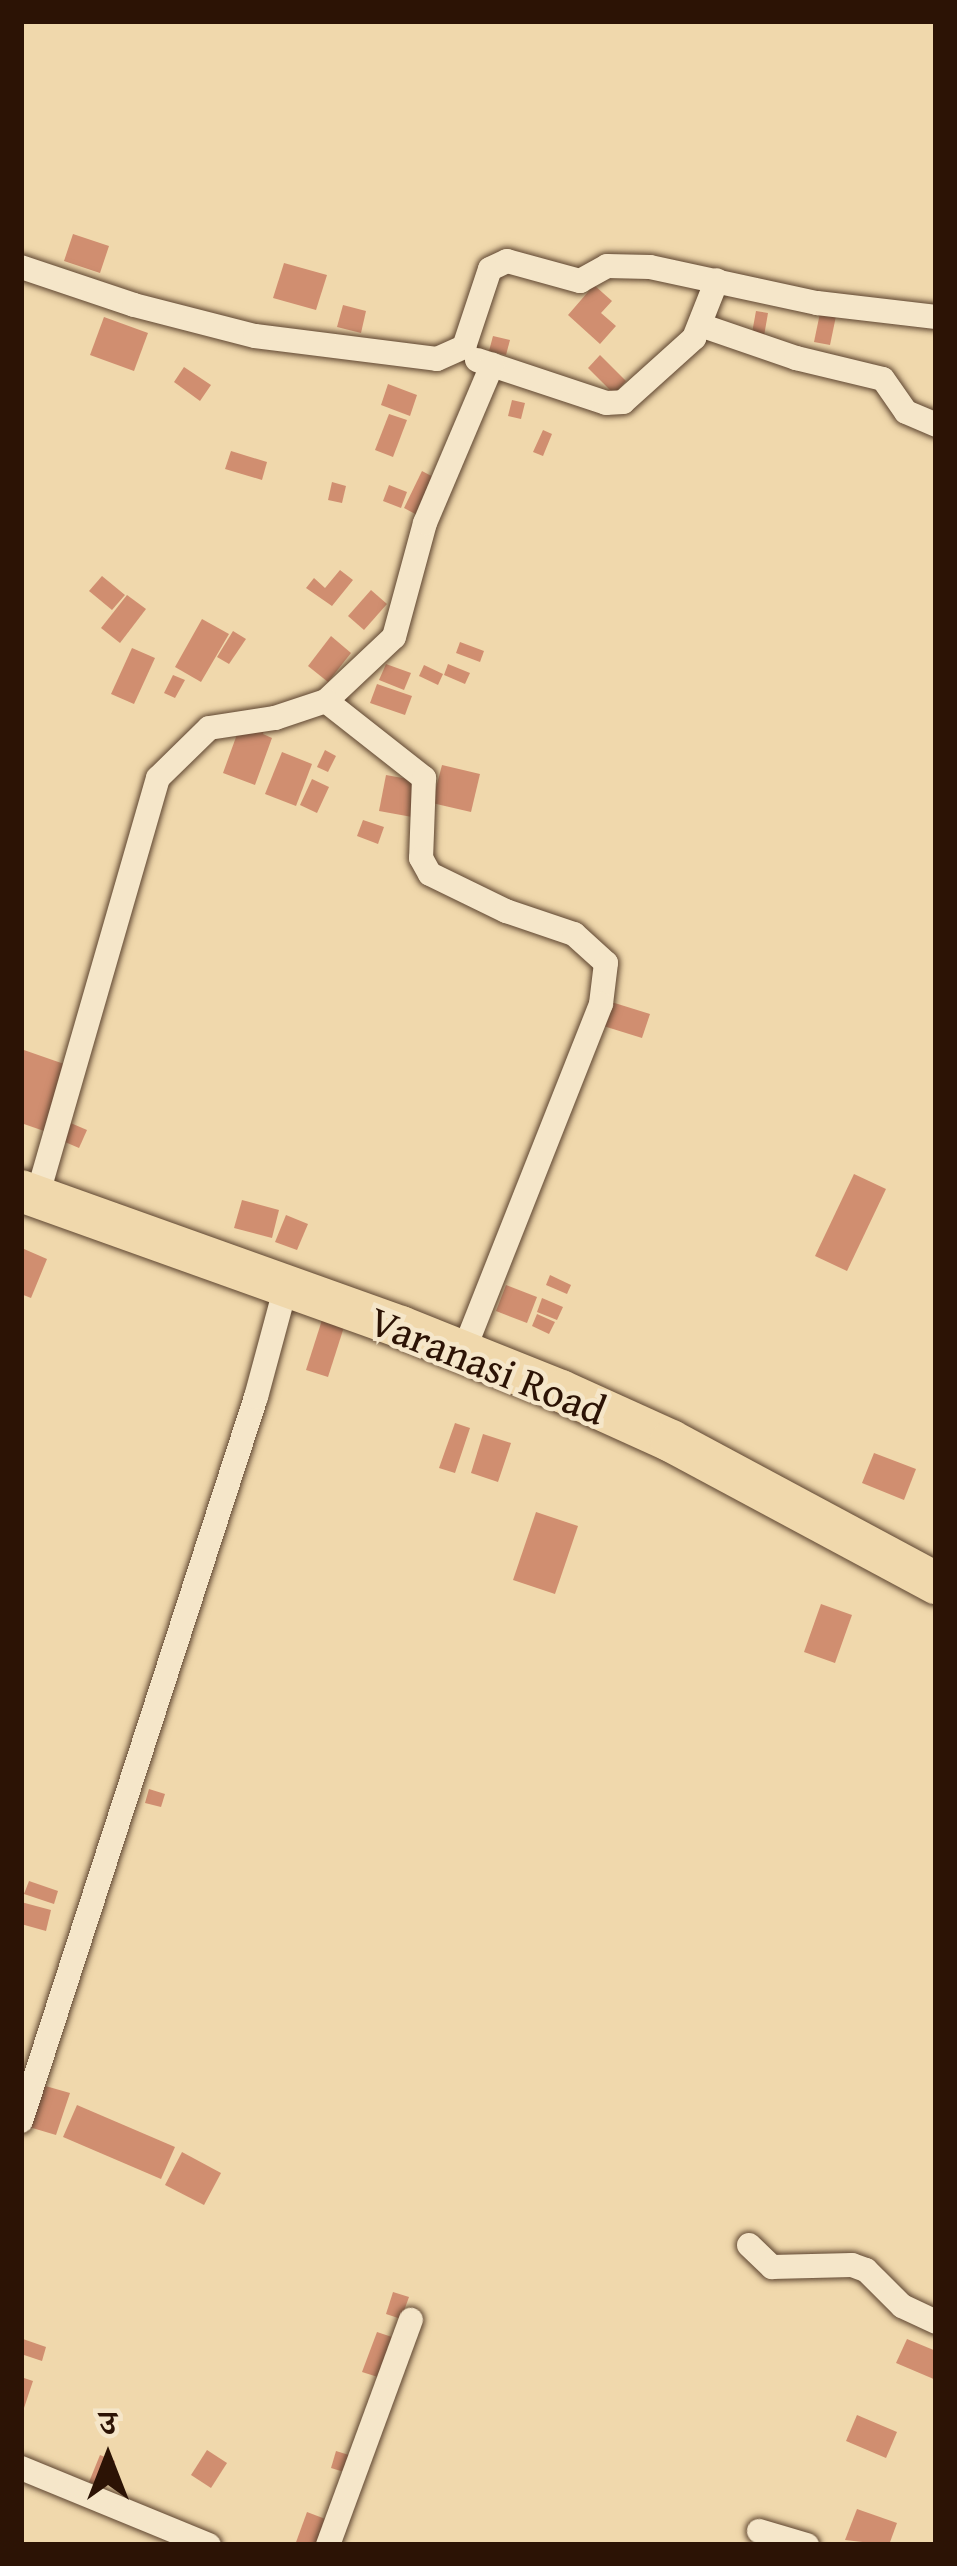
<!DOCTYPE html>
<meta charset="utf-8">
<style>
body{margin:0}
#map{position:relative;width:957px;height:2566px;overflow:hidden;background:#f0d8ac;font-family:"Gentium Book Plus","Noto Serif Devanagari",serif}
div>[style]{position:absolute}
.building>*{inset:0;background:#d08e70}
.roads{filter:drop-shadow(0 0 3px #5d442f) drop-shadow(0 0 3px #5d442f)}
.street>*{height:24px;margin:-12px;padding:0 12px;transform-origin:12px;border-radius:12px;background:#f5e6c9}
.highway>*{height:42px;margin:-21px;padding:0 21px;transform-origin:21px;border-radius:21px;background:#f0d8ac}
span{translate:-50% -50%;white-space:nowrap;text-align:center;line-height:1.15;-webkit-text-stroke:9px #f5e6c9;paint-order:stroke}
.street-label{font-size:42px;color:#2c1305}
.frame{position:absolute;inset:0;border:24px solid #2c1305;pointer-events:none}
.north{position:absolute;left:48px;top:2398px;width:120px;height:120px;-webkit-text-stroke:9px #f5e6c9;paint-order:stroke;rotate:0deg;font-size:33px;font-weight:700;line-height:48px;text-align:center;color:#2c1305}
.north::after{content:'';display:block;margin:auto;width:42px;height:54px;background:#2c1305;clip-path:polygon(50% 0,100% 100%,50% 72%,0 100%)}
</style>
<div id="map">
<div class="building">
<i style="clip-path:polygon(73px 234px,109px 246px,100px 273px,64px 261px)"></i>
<i style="clip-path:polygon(284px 263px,327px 275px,316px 310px,273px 298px)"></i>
<i style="clip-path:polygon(594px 285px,612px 301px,601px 313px,616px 326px,600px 344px,568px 315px)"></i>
<i style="clip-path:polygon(343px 305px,366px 311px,361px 333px,337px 327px)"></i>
<i style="clip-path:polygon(756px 311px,768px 313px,764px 336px,752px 333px)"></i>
<i style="clip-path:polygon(820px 313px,836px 316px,830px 345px,814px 342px)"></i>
<i style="clip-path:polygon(104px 317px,148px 333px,134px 371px,90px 355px)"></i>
<i style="clip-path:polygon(493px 336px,510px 340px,506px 355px,489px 351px)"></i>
<i style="clip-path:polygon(600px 355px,626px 381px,614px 394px,588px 368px)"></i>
<i style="clip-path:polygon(184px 367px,211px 385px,200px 401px,174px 382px)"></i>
<i style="clip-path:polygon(388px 384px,417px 395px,410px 416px,381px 405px)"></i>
<i style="clip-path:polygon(512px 400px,525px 403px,521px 419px,508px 416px)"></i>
<i style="clip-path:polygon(389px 414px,407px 420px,393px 457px,375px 450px)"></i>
<i style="clip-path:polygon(543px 430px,552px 434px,543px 456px,533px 452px)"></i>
<i style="clip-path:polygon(231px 451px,267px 462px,262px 480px,225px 469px)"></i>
<i style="clip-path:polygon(422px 471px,437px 479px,419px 516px,404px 508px)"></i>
<i style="clip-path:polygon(332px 482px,346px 486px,342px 503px,328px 500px)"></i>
<i style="clip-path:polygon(389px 485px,407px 492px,401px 508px,383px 501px)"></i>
<i style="clip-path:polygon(340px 570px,353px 580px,332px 606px,306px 588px,314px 578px,325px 588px)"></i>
<i style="clip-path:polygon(102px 576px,125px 595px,112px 610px,89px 591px)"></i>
<i style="clip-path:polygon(371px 590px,387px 604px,364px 630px,348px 616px)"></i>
<i style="clip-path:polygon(127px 595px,146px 609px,120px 643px,101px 628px)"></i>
<i style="clip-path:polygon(202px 619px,229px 634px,201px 682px,175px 667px)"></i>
<i style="clip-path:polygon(233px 631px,246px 639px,229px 664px,217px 657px)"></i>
<i style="clip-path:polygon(331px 636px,351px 653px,328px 682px,308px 666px)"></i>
<i style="clip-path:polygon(460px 642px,484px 651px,480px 662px,456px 653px)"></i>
<i style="clip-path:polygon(132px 648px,155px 658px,134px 704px,111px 694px)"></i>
<i style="clip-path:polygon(386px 664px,411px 673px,404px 690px,379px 680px)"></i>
<i style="clip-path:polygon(448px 664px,470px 673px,465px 684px,444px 675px)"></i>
<i style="clip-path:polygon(424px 665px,443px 674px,438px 685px,419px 676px)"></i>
<i style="clip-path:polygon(173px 675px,185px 680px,175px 698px,164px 693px)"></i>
<i style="clip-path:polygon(377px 684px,412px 696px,405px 715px,370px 703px)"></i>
<i style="clip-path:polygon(240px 726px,265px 727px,263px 734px,272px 738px,255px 785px,223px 773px)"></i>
<i style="clip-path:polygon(325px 750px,336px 756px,328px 772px,317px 767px)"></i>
<i style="clip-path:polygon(282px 752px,312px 764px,296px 806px,265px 794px)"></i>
<i style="clip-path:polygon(442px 765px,480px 774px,471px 812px,432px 803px)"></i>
<i style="clip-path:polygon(386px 775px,419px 781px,412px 817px,379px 811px)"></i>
<i style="clip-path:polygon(312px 779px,329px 787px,317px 813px,300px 805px)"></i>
<i style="clip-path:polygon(363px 820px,384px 827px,378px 844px,357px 836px)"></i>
<i style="clip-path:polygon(605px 1000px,650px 1014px,642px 1038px,597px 1024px)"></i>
<i style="clip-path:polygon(21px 1049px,67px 1065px,44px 1131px,21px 1123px)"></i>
<i style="clip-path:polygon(66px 1121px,87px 1130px,79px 1148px,58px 1139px)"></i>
<i style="clip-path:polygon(854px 1174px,886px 1189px,847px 1271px,815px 1256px)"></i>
<i style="clip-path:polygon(242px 1200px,279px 1210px,272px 1238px,234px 1228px)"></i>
<i style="clip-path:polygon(286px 1215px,308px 1224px,297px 1250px,275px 1242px)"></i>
<i style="clip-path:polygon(24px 1249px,47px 1259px,31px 1298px,21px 1294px)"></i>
<i style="clip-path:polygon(550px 1275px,571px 1285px,567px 1294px,546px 1285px)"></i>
<i style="clip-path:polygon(506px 1285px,537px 1297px,527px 1323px,496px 1311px)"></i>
<i style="clip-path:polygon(542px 1298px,563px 1307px,557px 1320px,537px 1312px)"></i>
<i style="clip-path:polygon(537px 1314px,555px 1322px,549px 1334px,532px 1326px)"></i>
<i style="clip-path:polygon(322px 1320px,344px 1327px,328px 1377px,306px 1370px)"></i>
<i style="clip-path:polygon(455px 1423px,470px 1428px,455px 1473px,439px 1468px)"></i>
<i style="clip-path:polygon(483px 1434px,511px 1443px,498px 1482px,471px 1473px)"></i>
<i style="clip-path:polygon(874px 1453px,916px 1469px,904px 1500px,862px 1483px)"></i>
<i style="clip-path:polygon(536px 1512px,578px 1526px,555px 1594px,513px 1580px)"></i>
<i style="clip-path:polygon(821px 1604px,852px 1615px,835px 1663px,804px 1652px)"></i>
<i style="clip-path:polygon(149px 1789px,165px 1794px,161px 1807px,145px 1803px)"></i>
<i style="clip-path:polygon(29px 1881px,58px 1891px,54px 1904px,24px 1894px)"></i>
<i style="clip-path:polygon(21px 1902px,51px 1910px,46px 1931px,21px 1924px)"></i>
<i style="clip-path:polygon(42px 2085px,70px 2093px,56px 2135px,29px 2127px)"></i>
<i style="clip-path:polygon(77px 2105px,175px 2147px,161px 2179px,63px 2137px)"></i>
<i style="clip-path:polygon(182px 2152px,221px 2173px,204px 2205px,165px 2185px)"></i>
<i style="clip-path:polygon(393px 2292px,409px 2297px,401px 2319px,386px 2314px)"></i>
<i style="clip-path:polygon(377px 2332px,395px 2338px,381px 2378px,362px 2372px)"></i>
<i style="clip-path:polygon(23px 2339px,46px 2347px,42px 2361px,21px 2354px)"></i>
<i style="clip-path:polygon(907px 2339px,936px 2351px,936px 2380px,896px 2363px)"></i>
<i style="clip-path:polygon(21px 2377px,33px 2381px,22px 2414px,21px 2414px)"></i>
<i style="clip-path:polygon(857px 2415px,897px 2432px,886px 2458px,846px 2441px)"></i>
<i style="clip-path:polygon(207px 2450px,227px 2463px,211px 2488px,191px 2475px)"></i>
<i style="clip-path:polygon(336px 2451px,349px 2455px,344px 2472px,331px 2468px)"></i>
<i style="clip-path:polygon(100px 2455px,115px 2461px,105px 2488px,89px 2482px)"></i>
<i style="clip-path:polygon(857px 2509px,897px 2523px,889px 2545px,845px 2540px)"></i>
<i style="clip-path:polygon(307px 2512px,328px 2520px,319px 2545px,295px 2545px)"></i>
</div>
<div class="roads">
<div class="street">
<i style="left:21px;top:267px;width:119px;rotate:18.6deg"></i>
<i style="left:134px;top:305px;width:125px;rotate:14.4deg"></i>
<i style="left:255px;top:336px;width:183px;rotate:7.2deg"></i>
<i style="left:437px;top:359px;width:30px;rotate:-24deg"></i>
<i style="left:464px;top:347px;width:82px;rotate:-71.6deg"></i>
<i style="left:490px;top:269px;width:19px;rotate:-25deg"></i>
<i style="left:507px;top:261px;width:76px;rotate:15.3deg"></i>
<i style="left:580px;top:281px;width:31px;rotate:-29deg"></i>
<i style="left:607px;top:266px;width:43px;rotate:1.3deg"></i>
<i style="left:650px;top:267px;width:171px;rotate:12.2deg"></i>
<i style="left:817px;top:303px;width:120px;rotate:6.7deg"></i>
<i style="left:700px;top:325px;width:102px;rotate:19deg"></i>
<i style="left:796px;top:358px;width:89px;rotate:13.6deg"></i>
<i style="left:883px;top:379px;width:40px;rotate:55.1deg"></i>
<i style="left:906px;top:412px;width:33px;rotate:23deg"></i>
<i style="left:477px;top:360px;width:136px;rotate:18.4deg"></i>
<i style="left:606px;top:403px;width:17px;rotate:-3deg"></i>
<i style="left:623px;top:402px;width:96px;rotate:-42deg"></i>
<i style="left:694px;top:338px;width:62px;rotate:-68.4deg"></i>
<i style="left:326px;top:701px;width:93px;rotate:-43.3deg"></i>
<i style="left:394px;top:637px;width:118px;rotate:-74.8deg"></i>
<i style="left:425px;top:523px;width:172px;rotate:-67deg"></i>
<i style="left:37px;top:1197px;width:436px;rotate:-73.9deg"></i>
<i style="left:158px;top:778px;width:71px;rotate:-44.4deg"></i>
<i style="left:209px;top:728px;width:67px;rotate:-8.6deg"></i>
<i style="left:275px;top:718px;width:54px;rotate:-18.4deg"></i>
<i style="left:326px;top:701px;width:125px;rotate:38.2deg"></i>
<i style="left:424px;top:778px;width:80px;rotate:92.1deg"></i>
<i style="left:421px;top:858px;width:18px;rotate:61deg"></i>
<i style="left:430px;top:874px;width:85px;rotate:26deg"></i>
<i style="left:506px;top:911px;width:72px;rotate:18.7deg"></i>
<i style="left:574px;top:934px;width:43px;rotate:42.2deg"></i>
<i style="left:606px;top:963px;width:41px;rotate:97deg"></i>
<i style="left:601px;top:1004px;width:374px;rotate:111.6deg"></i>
<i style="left:21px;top:2121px;width:761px;rotate:-72.02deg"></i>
<i style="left:256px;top:1397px;width:115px;rotate:-74.9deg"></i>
<i style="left:749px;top:2245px;width:32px;rotate:44deg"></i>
<i style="left:772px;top:2267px;width:80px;rotate:-1.4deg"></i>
<i style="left:852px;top:2265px;width:15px;rotate:20deg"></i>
<i style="left:866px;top:2270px;width:51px;rotate:45deg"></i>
<i style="left:902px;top:2306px;width:38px;rotate:25deg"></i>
<i style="left:21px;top:2468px;width:203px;rotate:22.3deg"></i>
<i style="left:759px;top:2531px;width:50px;rotate:16.3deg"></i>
<i style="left:328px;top:2545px;width:240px;rotate:-69.8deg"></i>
</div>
<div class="highway">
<i style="left:21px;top:1191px;width:404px;rotate:19.7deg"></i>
<i style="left:401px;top:1327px;width:172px;rotate:21.8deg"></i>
<i style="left:561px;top:1391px;width:121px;rotate:24.4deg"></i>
<i style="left:671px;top:1441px;width:301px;rotate:28.2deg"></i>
</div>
</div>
<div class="street-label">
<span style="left:488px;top:1365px;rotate:22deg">Varanasi Road</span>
</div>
<div class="frame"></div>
<div class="north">उ</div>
</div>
